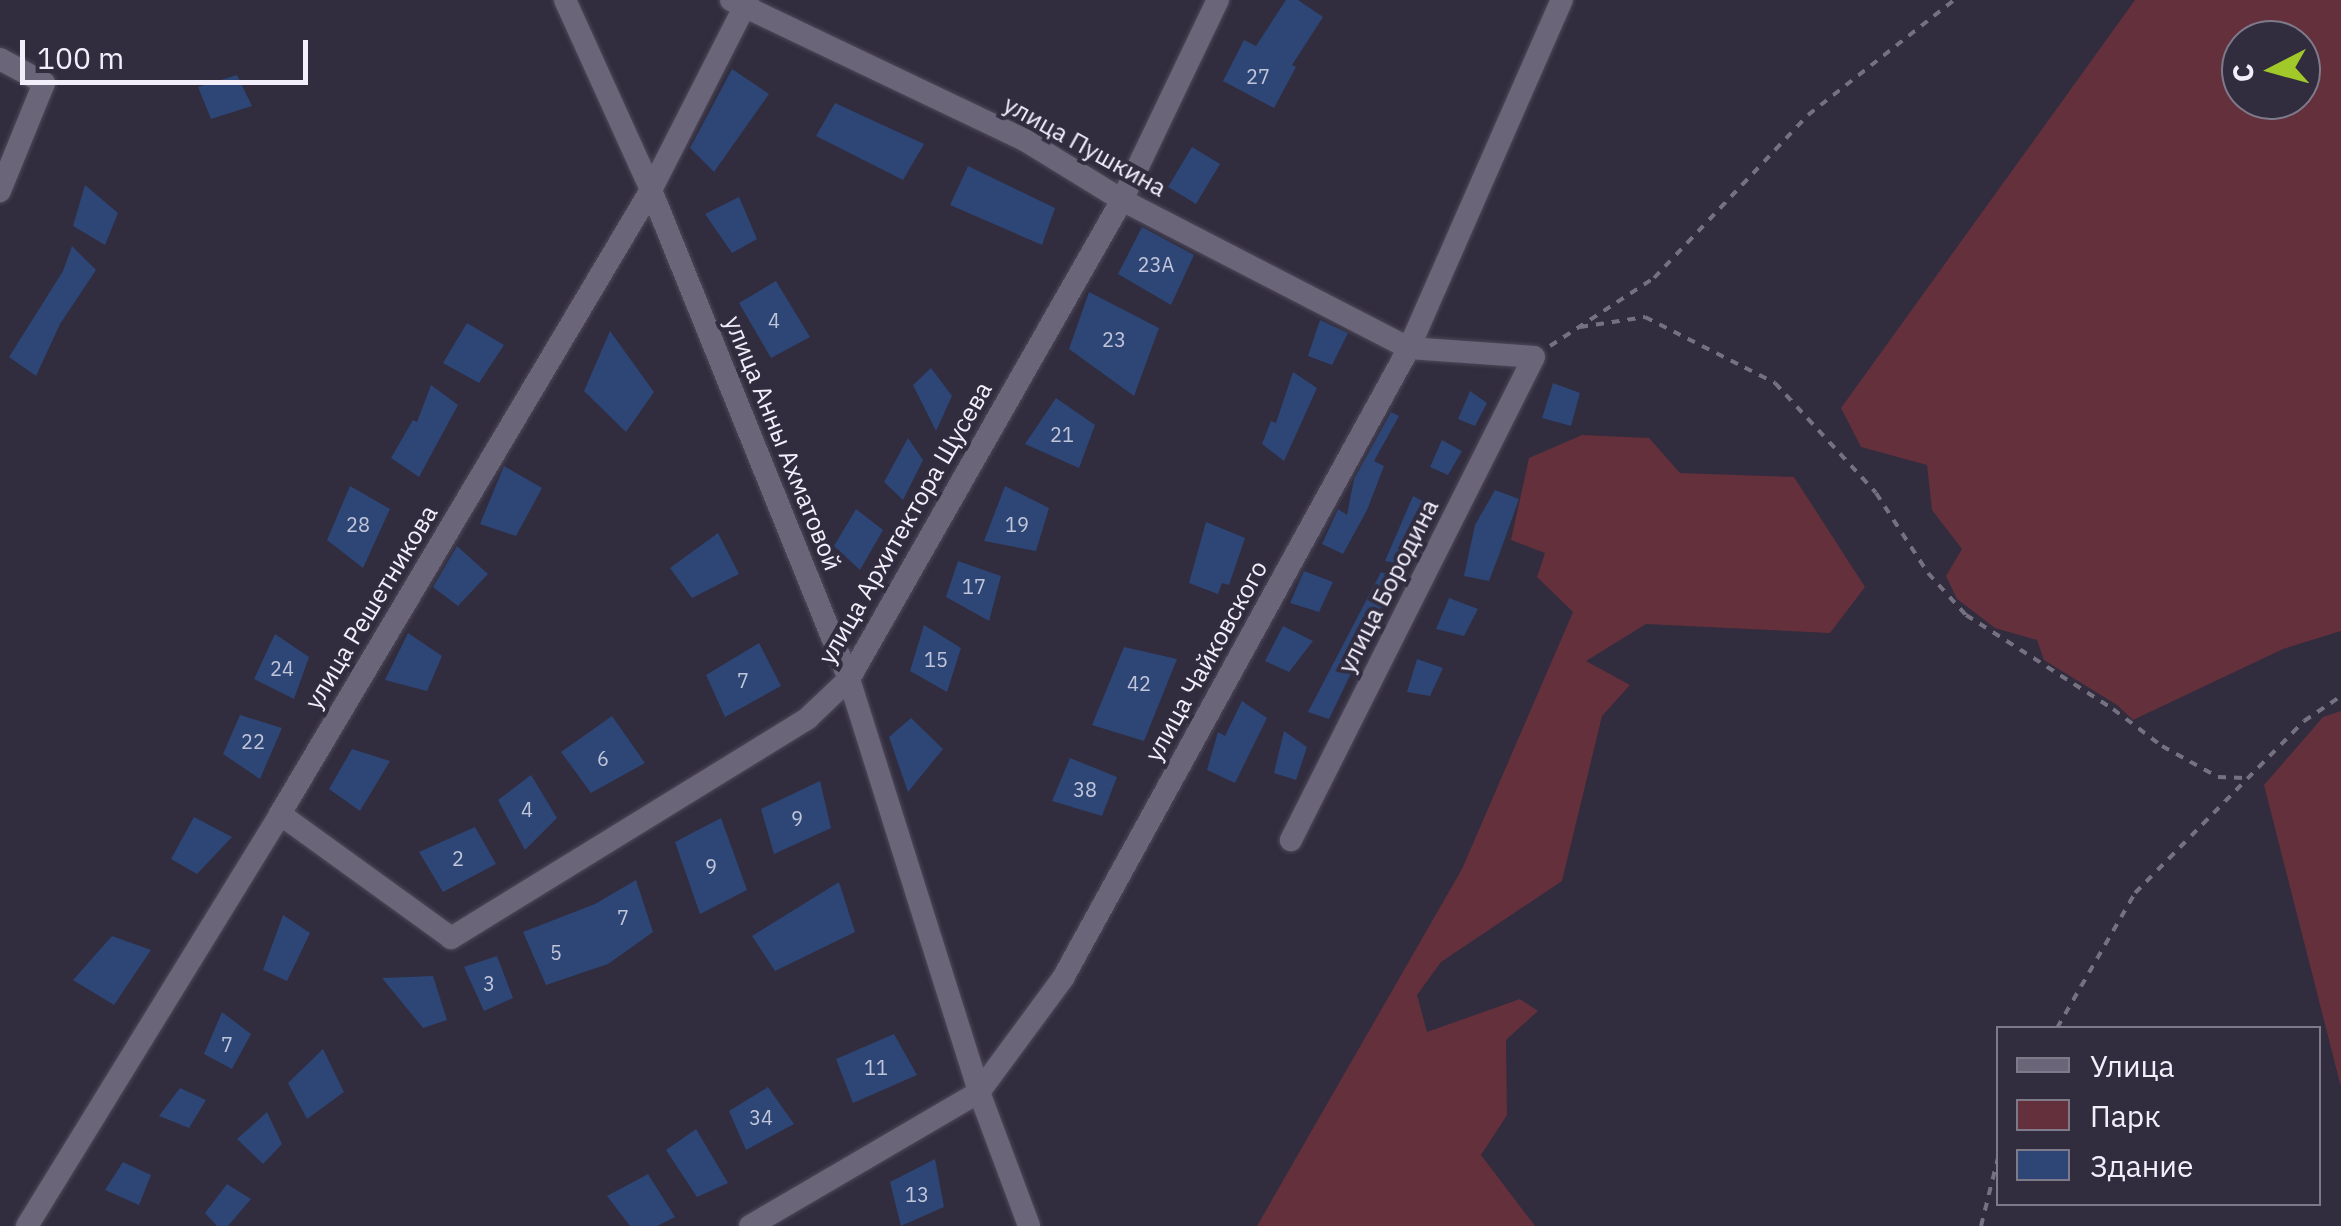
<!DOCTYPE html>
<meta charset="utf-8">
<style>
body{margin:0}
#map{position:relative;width:2341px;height:1226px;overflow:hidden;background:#312c3e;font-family:"IBM Plex Sans",sans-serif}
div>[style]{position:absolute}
.green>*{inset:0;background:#63303c}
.building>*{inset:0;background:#2d4676}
.path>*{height:4px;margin-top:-2px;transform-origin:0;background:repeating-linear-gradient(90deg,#757181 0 8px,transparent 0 16px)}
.roads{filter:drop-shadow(0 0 2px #4d4958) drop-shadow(0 0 2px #4d4958)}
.minor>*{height:22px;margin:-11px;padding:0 11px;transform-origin:11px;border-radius:11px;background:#6a6579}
span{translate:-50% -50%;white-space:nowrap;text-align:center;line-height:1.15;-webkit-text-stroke:8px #312c3e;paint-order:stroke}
.number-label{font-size:20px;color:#c1c5da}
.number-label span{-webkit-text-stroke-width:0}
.street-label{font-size:25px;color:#f2effb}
.legend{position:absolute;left:1996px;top:1026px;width:325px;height:180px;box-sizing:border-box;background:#312c3e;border:2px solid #7e7a8a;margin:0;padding:12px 18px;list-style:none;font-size:30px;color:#f2effb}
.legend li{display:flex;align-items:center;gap:20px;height:50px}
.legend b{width:50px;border:2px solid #7e7a8a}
.north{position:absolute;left:2221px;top:20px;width:100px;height:100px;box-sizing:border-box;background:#312c3e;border:2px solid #7e7a8a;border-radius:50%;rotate:264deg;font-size:28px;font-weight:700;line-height:40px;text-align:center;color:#f2effb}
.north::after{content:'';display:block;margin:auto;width:35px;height:45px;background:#a1c92a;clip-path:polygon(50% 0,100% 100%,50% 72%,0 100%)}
.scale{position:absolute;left:20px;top:40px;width:288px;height:45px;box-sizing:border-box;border:5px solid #f2effb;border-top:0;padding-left:12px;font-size:30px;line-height:35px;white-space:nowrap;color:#f2effb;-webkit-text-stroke:8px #312c3e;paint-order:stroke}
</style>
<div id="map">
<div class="green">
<i style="clip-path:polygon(evenodd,2135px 0,2341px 0,2341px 631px,2283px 649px,2133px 720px,2117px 705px,2044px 660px,2037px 640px,1995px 628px,1957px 599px,1946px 576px,1962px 549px,1932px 510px,1927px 465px,1861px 447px,1841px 408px,2135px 0,2301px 40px,2301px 100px,2241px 100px,2241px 40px,2301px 40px)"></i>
<i style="clip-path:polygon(1582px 435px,1649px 438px,1680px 473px,1794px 477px,1865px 587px,1830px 633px,1646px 624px,1586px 661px,1630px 685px,1602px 716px,1562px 881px,1441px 962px,1417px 995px,1427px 1032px,1520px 999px,1538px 1011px,1506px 1040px,1507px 1115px,1481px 1155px,1535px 1226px,1257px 1226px,1462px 869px,1573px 612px,1537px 577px,1545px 553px,1511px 540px,1529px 458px)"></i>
<i style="clip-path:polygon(2341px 711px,2341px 1087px,2264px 785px,2323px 717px)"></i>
</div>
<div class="building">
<i style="clip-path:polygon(1286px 0,1298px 0,1323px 17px,1292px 65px,1296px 67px,1274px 108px,1223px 81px,1244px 40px,1256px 46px)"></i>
<i style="clip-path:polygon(732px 69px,769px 94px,714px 172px,690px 148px)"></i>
<i style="clip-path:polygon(237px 75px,252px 106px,211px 119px,198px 87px)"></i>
<i style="clip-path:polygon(835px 103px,924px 144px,903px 180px,816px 136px)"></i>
<i style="clip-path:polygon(1192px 147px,1220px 164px,1196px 204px,1168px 187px)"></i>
<i style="clip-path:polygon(968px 166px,1055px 208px,1042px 245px,950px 205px)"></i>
<i style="clip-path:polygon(85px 185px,118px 213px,105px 245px,73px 226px)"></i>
<i style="clip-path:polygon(739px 197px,757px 239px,732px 253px,705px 214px)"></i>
<i style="clip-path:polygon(1142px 227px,1194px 255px,1171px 305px,1118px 274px)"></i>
<i style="clip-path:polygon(72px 246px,96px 270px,60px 324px,36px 376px,9px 357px,63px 271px)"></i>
<i style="clip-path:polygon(776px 281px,810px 337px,771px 358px,739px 303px)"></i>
<i style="clip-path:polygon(1089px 292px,1159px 328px,1134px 396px,1069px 349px)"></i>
<i style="clip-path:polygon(1320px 320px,1348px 333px,1332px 365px,1308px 356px)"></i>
<i style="clip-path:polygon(467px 323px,504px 345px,479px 383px,443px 363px)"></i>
<i style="clip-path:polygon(610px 331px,654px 392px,626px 432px,584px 391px)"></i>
<i style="clip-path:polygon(931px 368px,952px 396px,936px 431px,913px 385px)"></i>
<i style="clip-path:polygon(1293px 372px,1317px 388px,1284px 461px,1262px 444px,1271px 421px,1276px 423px)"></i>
<i style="clip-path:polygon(1553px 383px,1580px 393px,1571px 426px,1542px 418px)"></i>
<i style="clip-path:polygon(431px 385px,458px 405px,419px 477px,391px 458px,413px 420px,417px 422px)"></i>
<i style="clip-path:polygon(1470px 391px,1487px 403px,1475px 426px,1458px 419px)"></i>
<i style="clip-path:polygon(1056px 398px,1095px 425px,1079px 468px,1025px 444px)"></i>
<i style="clip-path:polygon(1391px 412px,1399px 416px,1374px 461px,1384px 466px,1367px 510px,1343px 554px,1322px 544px,1338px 509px,1347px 515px,1354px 479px)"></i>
<i style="clip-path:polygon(908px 438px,923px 460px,903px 500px,884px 482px)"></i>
<i style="clip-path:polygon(1442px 440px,1462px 451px,1448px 475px,1430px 467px)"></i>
<i style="clip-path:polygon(504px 466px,542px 488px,516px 536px,480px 524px)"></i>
<i style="clip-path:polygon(350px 486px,390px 509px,363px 568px,327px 540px)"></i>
<i style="clip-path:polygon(1005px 486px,1049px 508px,1036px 551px,984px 541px)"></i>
<i style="clip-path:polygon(1495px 490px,1519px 499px,1499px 555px,1489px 581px,1464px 576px,1475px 525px)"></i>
<i style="clip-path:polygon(1413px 496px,1434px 507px,1407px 565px,1385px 561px)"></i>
<i style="clip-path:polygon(856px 509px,883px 530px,860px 570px,834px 546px)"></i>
<i style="clip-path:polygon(1206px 522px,1245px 538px,1229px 585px,1222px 583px,1218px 594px,1189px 583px)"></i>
<i style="clip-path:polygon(718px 533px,739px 574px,692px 598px,670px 568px)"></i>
<i style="clip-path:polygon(457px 546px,488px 574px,458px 606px,433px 587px)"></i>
<i style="clip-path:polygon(958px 561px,1001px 576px,989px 621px,946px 597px)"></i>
<i style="clip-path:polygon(1304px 571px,1333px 582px,1319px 612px,1290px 603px)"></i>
<i style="clip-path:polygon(1381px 572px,1397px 578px,1329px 719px,1308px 712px)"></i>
<i style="clip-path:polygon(1449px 598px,1478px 609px,1464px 636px,1436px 629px)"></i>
<i style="clip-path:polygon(924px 625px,961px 648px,947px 692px,910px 671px)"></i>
<i style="clip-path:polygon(1283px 626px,1313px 641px,1289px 672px,1265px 661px)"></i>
<i style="clip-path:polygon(408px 633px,442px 656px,427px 691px,385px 680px)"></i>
<i style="clip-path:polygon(275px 634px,309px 657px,294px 699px,254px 679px)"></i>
<i style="clip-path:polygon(759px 643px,781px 686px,725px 717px,706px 675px)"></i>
<i style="clip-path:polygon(1124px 647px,1177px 659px,1144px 741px,1092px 725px)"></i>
<i style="clip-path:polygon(1417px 659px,1443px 668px,1430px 696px,1407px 692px)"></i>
<i style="clip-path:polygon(1242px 701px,1267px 718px,1235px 783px,1207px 770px,1218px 732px,1225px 736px)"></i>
<i style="clip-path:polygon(240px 715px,282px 728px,260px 779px,223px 754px)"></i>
<i style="clip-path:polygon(612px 716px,645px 763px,591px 793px,561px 752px)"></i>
<i style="clip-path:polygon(911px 718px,943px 749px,908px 792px,889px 737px)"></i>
<i style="clip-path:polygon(1284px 731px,1307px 747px,1296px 780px,1274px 773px)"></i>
<i style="clip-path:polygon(352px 749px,390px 761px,360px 811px,329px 789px)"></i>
<i style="clip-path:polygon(1070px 758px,1117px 777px,1102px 816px,1052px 801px)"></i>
<i style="clip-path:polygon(531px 775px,557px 818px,525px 850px,498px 800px)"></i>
<i style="clip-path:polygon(820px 781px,831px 828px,774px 854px,761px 809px)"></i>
<i style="clip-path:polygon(194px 817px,232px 837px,197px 874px,171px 859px)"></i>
<i style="clip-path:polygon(721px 818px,747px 890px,700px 914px,675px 842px)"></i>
<i style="clip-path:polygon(475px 827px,496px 864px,443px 892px,419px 852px)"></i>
<i style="clip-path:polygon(636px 880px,653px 932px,608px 964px,546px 985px,523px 932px,595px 904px)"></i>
<i style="clip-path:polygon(839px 882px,855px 932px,775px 971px,752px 936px)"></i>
<i style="clip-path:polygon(283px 915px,310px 933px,287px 981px,263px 970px)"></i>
<i style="clip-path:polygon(112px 936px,151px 950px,114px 1005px,73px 980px)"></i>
<i style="clip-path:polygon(497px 956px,513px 998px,484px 1011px,464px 967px)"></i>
<i style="clip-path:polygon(433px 976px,447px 1020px,423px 1028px,382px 978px)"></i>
<i style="clip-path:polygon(222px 1012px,251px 1034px,232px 1069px,204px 1054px)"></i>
<i style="clip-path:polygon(894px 1034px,917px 1075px,853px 1103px,836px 1059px)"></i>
<i style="clip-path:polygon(323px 1049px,344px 1092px,307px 1119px,288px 1083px)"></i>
<i style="clip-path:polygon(768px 1087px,794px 1124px,746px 1150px,729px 1111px)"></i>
<i style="clip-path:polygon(180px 1088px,206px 1100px,189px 1128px,159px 1116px)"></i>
<i style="clip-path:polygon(267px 1112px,282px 1144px,263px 1164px,237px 1139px)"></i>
<i style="clip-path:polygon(696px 1129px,728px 1183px,697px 1197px,666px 1150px)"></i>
<i style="clip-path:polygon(935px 1159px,944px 1207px,901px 1226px,890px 1182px)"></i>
<i style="clip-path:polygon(123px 1162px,151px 1175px,139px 1205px,105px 1190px)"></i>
<i style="clip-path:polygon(648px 1174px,675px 1217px,657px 1226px,630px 1226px,607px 1196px)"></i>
<i style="clip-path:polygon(227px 1184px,251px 1199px,228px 1226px,217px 1226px,205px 1213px)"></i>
</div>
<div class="path">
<i style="left:1580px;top:327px;width:66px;rotate:-8.7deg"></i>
<i style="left:1645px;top:317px;width:146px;rotate:26.9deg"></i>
<i style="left:1775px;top:383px;width:149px;rotate:47.4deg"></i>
<i style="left:1876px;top:493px;width:95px;rotate:57deg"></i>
<i style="left:1928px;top:573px;width:57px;rotate:47.9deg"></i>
<i style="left:1966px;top:615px;width:174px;rotate:32.6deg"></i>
<i style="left:2113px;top:709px;width:61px;rotate:37.1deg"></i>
<i style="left:2162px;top:746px;width:64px;rotate:29deg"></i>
<i style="left:2218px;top:777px;width:27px;rotate:2deg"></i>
<i style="left:1550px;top:346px;width:124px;rotate:-33.2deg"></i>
<i style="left:1654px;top:278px;width:224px;rotate:-46.6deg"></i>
<i style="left:1808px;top:115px;width:186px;rotate:-38.2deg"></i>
<i style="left:2057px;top:1028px;width:156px;rotate:-60deg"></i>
<i style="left:2135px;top:893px;width:241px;rotate:-45.5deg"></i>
<i style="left:2304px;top:721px;width:45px;rotate:-34deg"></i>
<i style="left:1981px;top:1226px;width:70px;rotate:-76deg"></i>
</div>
<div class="roads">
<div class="minor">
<i style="left:565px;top:0;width:209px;rotate:65.6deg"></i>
<i style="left:651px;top:190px;width:528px;rotate:67.96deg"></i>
<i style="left:849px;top:679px;width:433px;rotate:72.5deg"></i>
<i style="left:979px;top:1092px;width:143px;rotate:69.5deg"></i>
<i style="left:731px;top:0;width:327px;rotate:25.5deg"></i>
<i style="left:1026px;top:141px;width:113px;rotate:31.6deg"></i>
<i style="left:1122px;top:200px;width:323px;rotate:27.3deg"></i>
<i style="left:1409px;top:348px;width:125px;rotate:4.1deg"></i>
<i style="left:1534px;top:357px;width:541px;rotate:116.71deg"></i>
<i style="left:0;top:59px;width:50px;rotate:28.6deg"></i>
<i style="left:44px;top:83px;width:117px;rotate:112.2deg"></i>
<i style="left:280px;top:814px;width:211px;rotate:35.9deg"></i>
<i style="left:451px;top:938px;width:419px;rotate:-31.6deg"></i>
<i style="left:808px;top:718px;width:57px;rotate:-43.6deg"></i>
<i style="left:849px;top:679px;width:551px;rotate:-60.32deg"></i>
<i style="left:1122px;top:200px;width:222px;rotate:-64.4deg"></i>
<i style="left:27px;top:1226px;width:483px;rotate:-58.4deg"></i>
<i style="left:280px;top:814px;width:726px;rotate:-59.27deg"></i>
<i style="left:651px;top:190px;width:213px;rotate:-63deg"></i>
<i style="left:750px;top:1226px;width:265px;rotate:-30.3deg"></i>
<i style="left:979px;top:1092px;width:142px;rotate:-53.6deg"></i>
<i style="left:1063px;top:978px;width:719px;rotate:-61.22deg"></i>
<i style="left:1409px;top:348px;width:380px;rotate:-66.3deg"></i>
</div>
</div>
<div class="number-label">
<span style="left:1258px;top:76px">27</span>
<span style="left:1156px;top:264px">23А</span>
<span style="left:774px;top:320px">4</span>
<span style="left:1114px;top:339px">23</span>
<span style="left:1062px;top:434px">21</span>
<span style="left:358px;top:524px">28</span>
<span style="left:1017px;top:524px">19</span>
<span style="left:974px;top:586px">17</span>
<span style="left:936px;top:659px">15</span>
<span style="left:282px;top:668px">24</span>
<span style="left:743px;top:680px">7</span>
<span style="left:1139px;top:683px">42</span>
<span style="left:253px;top:741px">22</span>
<span style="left:603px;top:758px">6</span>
<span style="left:1085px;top:789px">38</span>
<span style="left:527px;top:809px">4</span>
<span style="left:797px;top:818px">9</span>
<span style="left:458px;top:858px">2</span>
<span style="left:711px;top:866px">9</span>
<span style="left:623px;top:917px">7</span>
<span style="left:556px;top:952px">5</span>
<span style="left:489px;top:983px">3</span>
<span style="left:227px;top:1044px">7</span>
<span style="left:876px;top:1067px">11</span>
<span style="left:761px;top:1117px">34</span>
<span style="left:917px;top:1194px">13</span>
</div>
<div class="street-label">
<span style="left:1085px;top:146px;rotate:29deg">улица Пушкина</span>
<span style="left:783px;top:443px;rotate:68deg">улица Анны Ахматовой</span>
<span style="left:905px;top:523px;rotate:-60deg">улица Архитектора Щусева</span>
<span style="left:1388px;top:586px;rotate:-63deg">улица Бородина</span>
<span style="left:371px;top:607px;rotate:-59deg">улица Решетникова</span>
<span style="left:1206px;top:661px;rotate:-61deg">улица Чайковского</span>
</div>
<ul class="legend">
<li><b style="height:12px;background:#6a6579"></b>Улица</li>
<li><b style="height:28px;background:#63303c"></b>Парк</li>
<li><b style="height:28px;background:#2d4676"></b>Здание</li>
</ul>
<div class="north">С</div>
<div class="scale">100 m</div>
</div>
